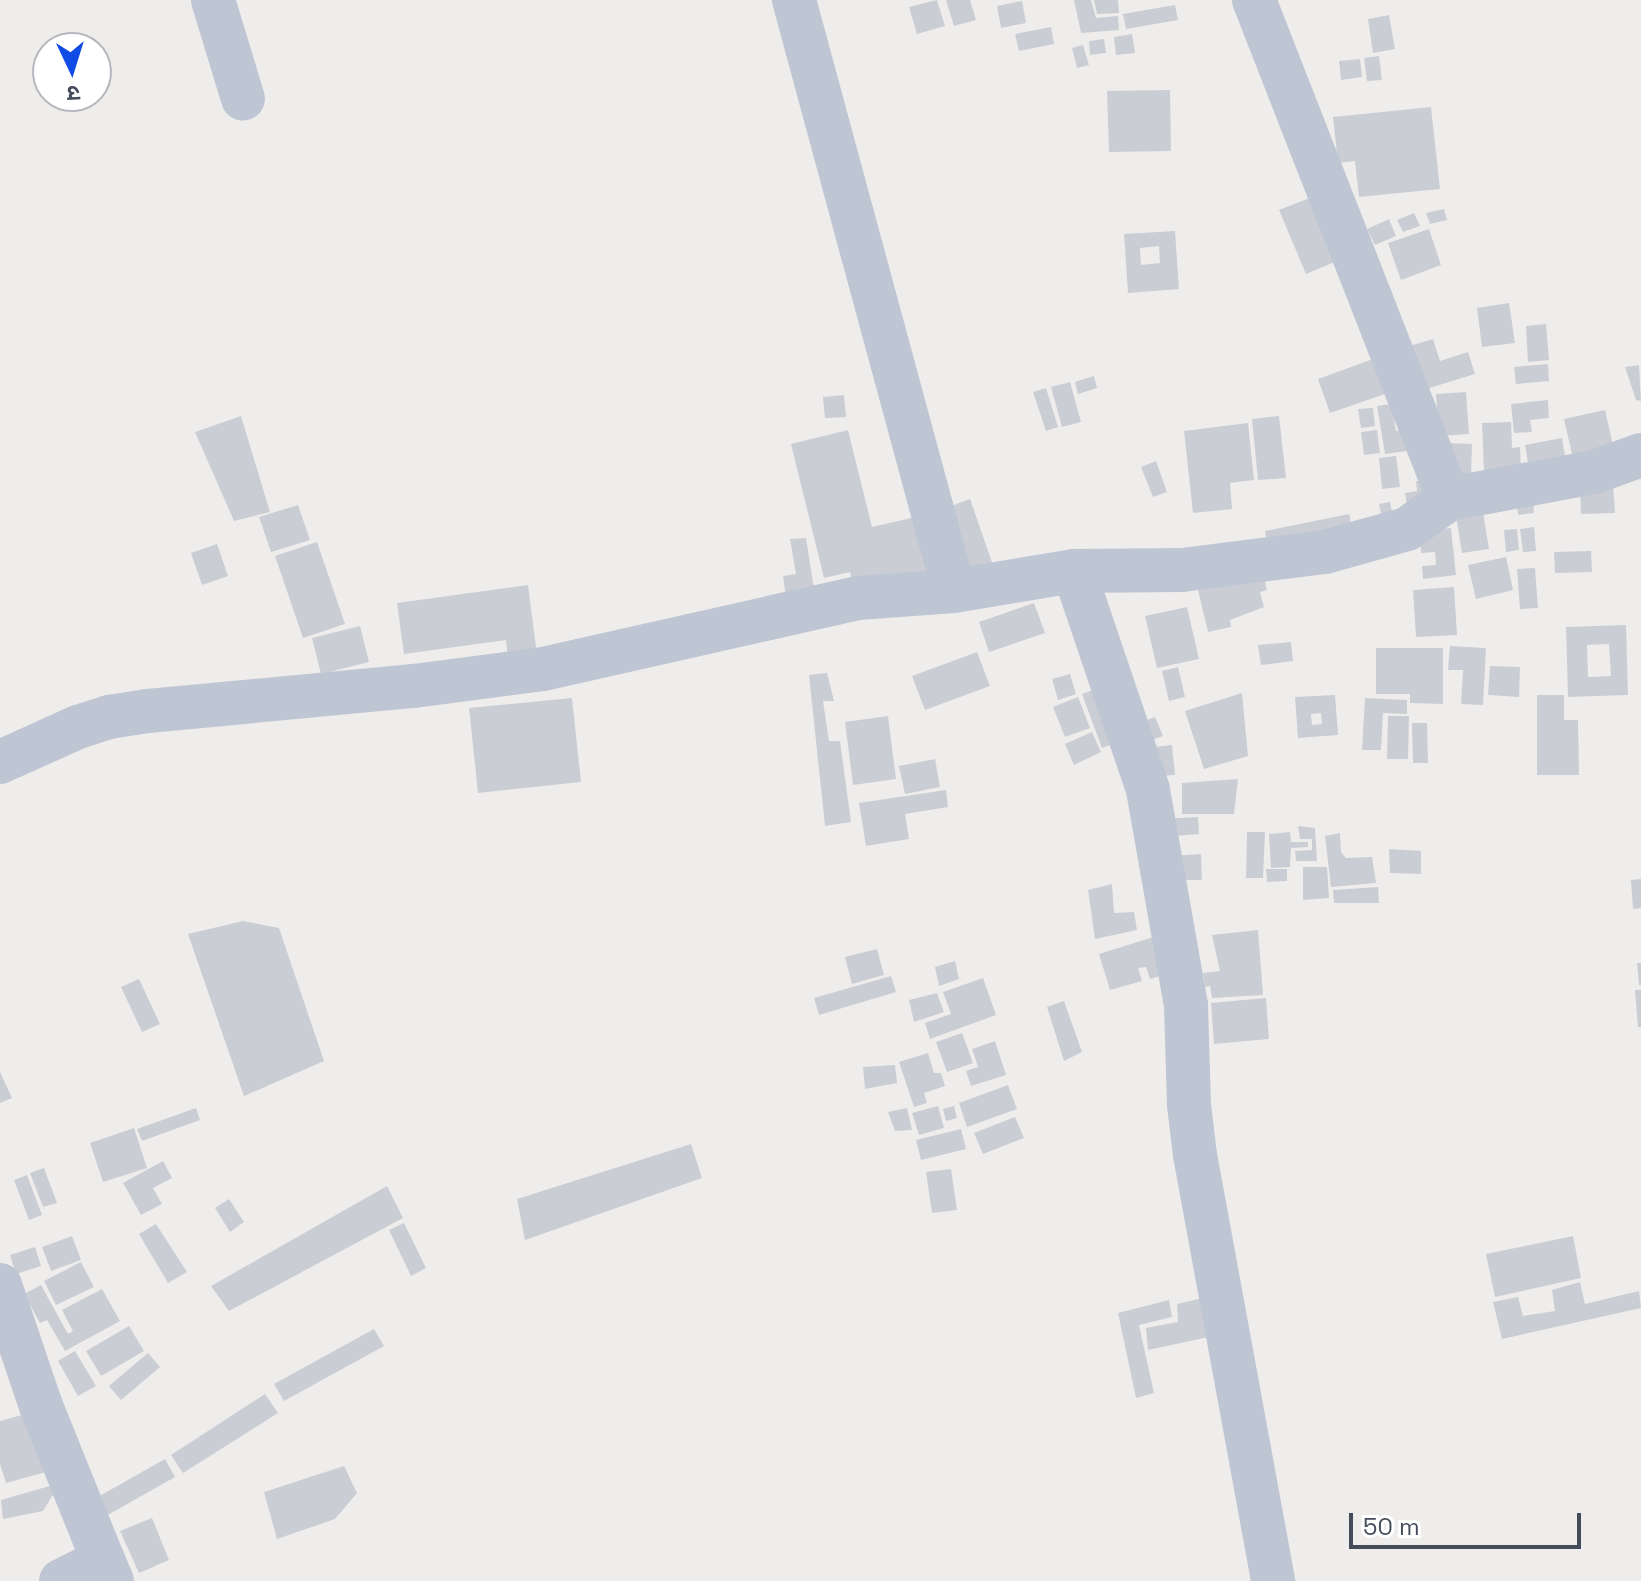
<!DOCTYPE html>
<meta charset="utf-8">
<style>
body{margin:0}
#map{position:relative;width:1641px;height:1581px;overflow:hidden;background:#efedec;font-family:"Space Grotesk","Noto Sans Devanagari",sans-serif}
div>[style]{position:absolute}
.building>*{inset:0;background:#cbcdd5}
.minor>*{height:44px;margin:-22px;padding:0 22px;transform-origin:22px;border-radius:22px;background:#bfc6d3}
span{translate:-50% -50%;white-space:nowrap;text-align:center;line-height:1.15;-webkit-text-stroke:8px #fff;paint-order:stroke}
.north{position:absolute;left:32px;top:32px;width:80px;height:80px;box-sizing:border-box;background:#fff;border:2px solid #b4b7bd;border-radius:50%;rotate:176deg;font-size:22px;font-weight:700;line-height:32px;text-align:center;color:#444c5b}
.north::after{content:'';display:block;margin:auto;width:28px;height:36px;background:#0f4ce6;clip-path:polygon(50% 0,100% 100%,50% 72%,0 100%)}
.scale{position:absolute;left:1349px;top:1513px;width:232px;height:36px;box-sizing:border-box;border:4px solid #444c5b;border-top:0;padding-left:10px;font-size:24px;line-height:28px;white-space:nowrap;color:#444c5b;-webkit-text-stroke:6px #fff;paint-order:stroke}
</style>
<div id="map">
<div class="building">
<i style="clip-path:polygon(937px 0,945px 26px,917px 34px,909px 7px)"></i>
<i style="clip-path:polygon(946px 0,970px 0,976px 20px,954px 26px)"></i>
<i style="clip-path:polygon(1074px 0,1091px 0,1096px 18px,1118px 16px,1119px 30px,1081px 33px)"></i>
<i style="clip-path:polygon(1094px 0,1118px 0,1119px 13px,1097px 14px)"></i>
<i style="clip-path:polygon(1022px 1px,1026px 23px,1001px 28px,997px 6px)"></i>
<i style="clip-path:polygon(1175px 5px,1178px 20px,1126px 29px,1123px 14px)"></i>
<i style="clip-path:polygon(1389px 15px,1395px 49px,1373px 53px,1368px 19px)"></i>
<i style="clip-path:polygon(1051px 27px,1054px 44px,1019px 51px,1015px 34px)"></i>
<i style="clip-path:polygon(1132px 34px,1135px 53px,1116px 55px,1114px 37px)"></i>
<i style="clip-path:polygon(1104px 39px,1106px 53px,1090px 55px,1089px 41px)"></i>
<i style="clip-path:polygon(1083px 45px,1089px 65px,1077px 68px,1072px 48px)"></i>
<i style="clip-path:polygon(1379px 56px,1382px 80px,1367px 81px,1364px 58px)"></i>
<i style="clip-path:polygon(1360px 59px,1362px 77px,1341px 80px,1339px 61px)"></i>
<i style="clip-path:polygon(1170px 90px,1171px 151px,1109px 152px,1107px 91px)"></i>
<i style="clip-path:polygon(1431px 107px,1440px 189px,1359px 197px,1355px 161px,1338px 163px,1333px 117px)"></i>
<i style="clip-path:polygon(1317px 195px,1344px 258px,1306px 274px,1279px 210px)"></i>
<i style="clip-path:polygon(1444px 209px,1447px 220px,1430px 224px,1426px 213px)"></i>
<i style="clip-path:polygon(1414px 213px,1420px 226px,1403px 232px,1397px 220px)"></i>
<i style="clip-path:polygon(1389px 219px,1396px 236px,1375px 245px,1367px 229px)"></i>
<i style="clip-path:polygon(1429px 229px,1441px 265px,1401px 280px,1388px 243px)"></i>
<i style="clip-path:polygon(evenodd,1175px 231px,1179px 289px,1128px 293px,1124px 234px,1175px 231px,1159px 246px,1160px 263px,1141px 265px,1140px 248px,1159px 246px)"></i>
<i style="clip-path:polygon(1509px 303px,1515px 343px,1482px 347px,1477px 308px)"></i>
<i style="clip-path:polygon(1546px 324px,1549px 360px,1528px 362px,1526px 326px)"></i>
<i style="clip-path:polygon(1433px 339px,1440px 361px,1468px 352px,1475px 374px,1420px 391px,1406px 347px)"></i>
<i style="clip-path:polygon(1373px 359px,1385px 394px,1330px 413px,1318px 379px)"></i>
<i style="clip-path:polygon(1548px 364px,1549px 381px,1516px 384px,1514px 367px)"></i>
<i style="clip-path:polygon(1639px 365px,1641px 401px,1636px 400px,1625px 367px)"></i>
<i style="clip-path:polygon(1094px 376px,1097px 388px,1078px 394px,1075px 382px)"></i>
<i style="clip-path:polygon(1070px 382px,1081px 422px,1062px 427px,1051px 387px)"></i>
<i style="clip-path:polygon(1046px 388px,1058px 427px,1046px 431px,1033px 392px)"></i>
<i style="clip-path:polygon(1466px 392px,1469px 434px,1439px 436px,1436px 394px)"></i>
<i style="clip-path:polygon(844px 395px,846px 417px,825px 418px,823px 397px)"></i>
<i style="clip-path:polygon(1548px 400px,1549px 418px,1530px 420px,1532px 432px,1514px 433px,1511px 404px)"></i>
<i style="clip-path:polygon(1391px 404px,1396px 431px,1418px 428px,1421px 449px,1385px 454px,1377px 406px)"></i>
<i style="clip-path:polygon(1373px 408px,1375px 426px,1361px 428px,1358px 409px)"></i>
<i style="clip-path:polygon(1605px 410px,1615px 454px,1574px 463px,1564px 419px)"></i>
<i style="clip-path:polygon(241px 416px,270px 512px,234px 521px,195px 432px)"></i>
<i style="clip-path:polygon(1279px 416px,1286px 478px,1258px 480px,1252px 419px)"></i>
<i style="clip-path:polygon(1511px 422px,1512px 448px,1520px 447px,1521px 471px,1484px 472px,1482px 423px)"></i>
<i style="clip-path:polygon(1248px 423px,1254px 480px,1230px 483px,1232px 509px,1193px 513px,1184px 431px)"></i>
<i style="clip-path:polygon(848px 430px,872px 527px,933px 513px,947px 573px,856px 594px,850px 572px,824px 578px,791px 444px)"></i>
<i style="clip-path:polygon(1377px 430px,1380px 453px,1364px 455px,1361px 432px)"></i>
<i style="clip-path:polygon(1562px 438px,1566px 462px,1529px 469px,1525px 445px)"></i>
<i style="clip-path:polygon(1447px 443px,1472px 444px,1471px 475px,1446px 474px)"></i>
<i style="clip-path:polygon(1396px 456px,1400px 487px,1382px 489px,1379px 458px)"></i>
<i style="clip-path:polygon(1156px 461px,1167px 492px,1153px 497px,1141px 467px)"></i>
<i style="clip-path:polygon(1424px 480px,1428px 507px,1408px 511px,1405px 493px,1417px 491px,1416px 481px)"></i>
<i style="clip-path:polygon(1613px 482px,1615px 513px,1581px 514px,1580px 483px)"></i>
<i style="clip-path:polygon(1533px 491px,1534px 513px,1518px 515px,1516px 492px)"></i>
<i style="clip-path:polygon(970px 499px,995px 571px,960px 584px,935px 512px)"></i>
<i style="clip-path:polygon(1481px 500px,1489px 549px,1462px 553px,1454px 504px)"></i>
<i style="clip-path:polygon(1390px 502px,1394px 523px,1383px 526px,1379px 504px)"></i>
<i style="clip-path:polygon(298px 505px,310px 540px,271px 552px,259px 517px)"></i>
<i style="clip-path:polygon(1349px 514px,1354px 538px,1269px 555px,1265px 531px)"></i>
<i style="clip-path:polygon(1534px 527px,1536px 551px,1523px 552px,1520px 529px)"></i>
<i style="clip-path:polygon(1451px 528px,1456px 575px,1423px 579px,1422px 566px,1436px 565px,1435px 552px,1421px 553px,1419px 531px)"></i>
<i style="clip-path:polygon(1517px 529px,1519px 550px,1506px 552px,1504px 530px)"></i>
<i style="clip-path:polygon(806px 538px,816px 601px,787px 605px,783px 576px,796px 574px,790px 539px)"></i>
<i style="clip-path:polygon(317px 542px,345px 624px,303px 638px,275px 556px)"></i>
<i style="clip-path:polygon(217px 544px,228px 576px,202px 585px,191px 553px)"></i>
<i style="clip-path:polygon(1591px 551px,1592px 572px,1555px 573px,1554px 552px)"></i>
<i style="clip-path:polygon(1506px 557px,1513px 590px,1476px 599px,1468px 565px)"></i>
<i style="clip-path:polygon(1535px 568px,1538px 608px,1520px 609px,1517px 569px)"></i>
<i style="clip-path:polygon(1263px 574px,1267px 590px,1260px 592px,1264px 607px,1230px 620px,1231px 627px,1208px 632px,1198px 590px)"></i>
<i style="clip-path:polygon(528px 585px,538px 663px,509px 667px,506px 640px,404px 654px,397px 603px)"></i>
<i style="clip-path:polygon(1454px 587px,1457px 635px,1416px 637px,1413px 590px)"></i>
<i style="clip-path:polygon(1034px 603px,1045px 633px,989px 652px,979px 622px)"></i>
<i style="clip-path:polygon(1187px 607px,1199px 659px,1157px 668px,1145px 616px)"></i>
<i style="clip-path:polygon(evenodd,1626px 625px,1628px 695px,1568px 697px,1566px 627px,1626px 625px,1609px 644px,1611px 676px,1588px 677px,1587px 645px,1609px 644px)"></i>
<i style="clip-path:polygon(360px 626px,369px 662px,321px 674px,312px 638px)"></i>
<i style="clip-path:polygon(1291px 642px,1293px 661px,1261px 665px,1258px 645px)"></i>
<i style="clip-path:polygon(1450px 646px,1486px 648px,1483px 705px,1461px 704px,1463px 670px,1448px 670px)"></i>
<i style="clip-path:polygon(1376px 648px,1443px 648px,1443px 704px,1410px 703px,1410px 694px,1376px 694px)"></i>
<i style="clip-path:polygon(977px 652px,990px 686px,925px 710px,912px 676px)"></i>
<i style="clip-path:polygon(1490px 666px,1520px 667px,1519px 697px,1488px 695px)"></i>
<i style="clip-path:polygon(1178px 667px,1185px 697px,1169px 701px,1162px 671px)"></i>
<i style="clip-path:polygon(827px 673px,834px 701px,823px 701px,829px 741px,840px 741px,851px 822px,825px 826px,809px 675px)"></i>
<i style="clip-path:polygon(1070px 674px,1076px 694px,1058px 700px,1052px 679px)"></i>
<i style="clip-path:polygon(1104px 686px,1125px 739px,1102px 748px,1082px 694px)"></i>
<i style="clip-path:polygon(1242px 693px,1248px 756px,1204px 769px,1185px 711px)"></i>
<i style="clip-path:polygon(evenodd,1335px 695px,1338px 735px,1298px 738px,1295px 697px,1335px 695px,1321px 713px,1322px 724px,1312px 725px,1311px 714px,1321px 713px)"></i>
<i style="clip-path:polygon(1537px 695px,1564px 695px,1564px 720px,1578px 720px,1579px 775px,1537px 775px)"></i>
<i style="clip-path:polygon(1078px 697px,1090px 728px,1065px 737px,1053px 707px)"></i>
<i style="clip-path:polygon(572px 698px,581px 782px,478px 793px,469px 708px)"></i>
<i style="clip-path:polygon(1365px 698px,1407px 700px,1407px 714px,1383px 713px,1381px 750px,1362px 750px)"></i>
<i style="clip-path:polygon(888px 716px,896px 779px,853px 785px,845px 722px)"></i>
<i style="clip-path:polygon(1388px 716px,1409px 716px,1408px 759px,1387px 759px)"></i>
<i style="clip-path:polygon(1155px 717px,1163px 736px,1152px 740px,1144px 721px)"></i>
<i style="clip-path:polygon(1412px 723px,1427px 723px,1428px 763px,1413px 763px)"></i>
<i style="clip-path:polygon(1092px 732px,1101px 752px,1074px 765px,1065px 744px)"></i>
<i style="clip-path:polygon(1172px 745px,1175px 775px,1157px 776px,1154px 747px)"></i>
<i style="clip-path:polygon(935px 759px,940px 787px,905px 794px,899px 766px)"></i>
<i style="clip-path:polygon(1238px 779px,1234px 814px,1182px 814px,1182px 783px)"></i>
<i style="clip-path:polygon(946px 790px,948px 807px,905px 814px,909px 839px,866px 846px,859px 803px)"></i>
<i style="clip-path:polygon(1198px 817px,1199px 834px,1175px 836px,1159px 819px)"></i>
<i style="clip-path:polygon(1298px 826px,1315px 828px,1317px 861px,1296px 861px,1295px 851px,1312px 850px,1312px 839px,1300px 839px)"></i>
<i style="clip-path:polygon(1247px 832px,1265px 832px,1263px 878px,1246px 878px)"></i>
<i style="clip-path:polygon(1290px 832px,1291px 842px,1308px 842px,1308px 847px,1291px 848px,1290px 867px,1271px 868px,1269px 834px)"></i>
<i style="clip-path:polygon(1340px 833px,1341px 852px,1346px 858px,1372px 857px,1376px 883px,1331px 887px,1325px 836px)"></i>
<i style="clip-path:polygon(1389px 849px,1421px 851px,1421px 874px,1390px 873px)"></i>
<i style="clip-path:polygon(1201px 854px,1202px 880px,1173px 880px,1169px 856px)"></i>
<i style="clip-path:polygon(1303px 867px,1327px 867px,1329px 898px,1303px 900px)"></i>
<i style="clip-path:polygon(1266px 869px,1287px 869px,1287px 881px,1267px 882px)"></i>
<i style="clip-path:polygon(1641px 879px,1641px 908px,1633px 909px,1631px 880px)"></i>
<i style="clip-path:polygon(1112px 884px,1114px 913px,1134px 912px,1137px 930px,1095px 939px,1088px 890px)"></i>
<i style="clip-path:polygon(1378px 887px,1379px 903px,1334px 903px,1333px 890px)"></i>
<i style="clip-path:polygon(243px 921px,279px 928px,324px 1061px,244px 1096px,188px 934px)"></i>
<i style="clip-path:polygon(1258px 930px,1263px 995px,1212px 998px,1210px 986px,1205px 987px,1203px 973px,1220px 971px,1212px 935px)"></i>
<i style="clip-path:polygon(1163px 934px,1171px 973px,1150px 979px,1146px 967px,1138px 968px,1142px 981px,1110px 990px,1099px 954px)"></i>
<i style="clip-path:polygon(877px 949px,884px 975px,852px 984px,845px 957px)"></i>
<i style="clip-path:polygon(955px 961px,959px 979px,939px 986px,935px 967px)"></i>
<i style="clip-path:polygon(1637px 963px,1641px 963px,1641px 985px,1639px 985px)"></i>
<i style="clip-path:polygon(891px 976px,896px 992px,819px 1015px,814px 998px)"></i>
<i style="clip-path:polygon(983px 978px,996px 1015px,930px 1039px,925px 1023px,951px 1014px,943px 992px)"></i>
<i style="clip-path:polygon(139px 979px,160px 1024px,142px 1032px,121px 987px)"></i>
<i style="clip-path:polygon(1635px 990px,1641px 990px,1641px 1027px,1638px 1027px)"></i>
<i style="clip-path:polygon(937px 993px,944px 1012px,914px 1022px,909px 1000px)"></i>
<i style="clip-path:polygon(1266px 998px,1269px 1039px,1214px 1044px,1211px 1003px)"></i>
<i style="clip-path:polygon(1064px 1001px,1082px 1052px,1064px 1061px,1047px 1007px)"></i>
<i style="clip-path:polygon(962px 1033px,973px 1063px,947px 1072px,936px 1042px)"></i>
<i style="clip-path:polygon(995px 1041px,1006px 1075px,971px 1086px,966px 1071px,978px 1067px,972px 1049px)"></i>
<i style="clip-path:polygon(928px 1053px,934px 1073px,941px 1073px,945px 1086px,924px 1093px,927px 1103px,914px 1107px,899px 1062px)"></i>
<i style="clip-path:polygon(895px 1065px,897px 1083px,865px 1089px,863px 1067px)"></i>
<i style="clip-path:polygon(0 1072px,12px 1098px,0 1103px)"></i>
<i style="clip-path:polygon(1008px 1085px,1017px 1109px,967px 1127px,959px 1103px)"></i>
<i style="clip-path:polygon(938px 1106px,944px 1128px,919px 1135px,912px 1113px)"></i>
<i style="clip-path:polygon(954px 1106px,957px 1118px,946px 1121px,943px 1109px)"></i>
<i style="clip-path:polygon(196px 1108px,200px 1120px,142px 1141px,137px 1129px)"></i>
<i style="clip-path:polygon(907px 1108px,912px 1130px,895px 1131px,888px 1112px)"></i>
<i style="clip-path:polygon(1015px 1117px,1024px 1138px,983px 1154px,974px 1133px)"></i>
<i style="clip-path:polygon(134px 1128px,147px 1168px,103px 1182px,90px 1143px)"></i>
<i style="clip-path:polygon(961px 1129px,966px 1149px,921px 1160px,916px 1140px)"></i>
<i style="clip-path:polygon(691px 1144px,702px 1178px,525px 1240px,517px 1199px)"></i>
<i style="clip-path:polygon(163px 1161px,172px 1178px,153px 1188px,162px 1204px,141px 1215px,123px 1183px)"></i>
<i style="clip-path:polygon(44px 1168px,57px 1203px,43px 1207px,30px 1173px)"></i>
<i style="clip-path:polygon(951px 1169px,957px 1210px,932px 1213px,926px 1172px)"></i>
<i style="clip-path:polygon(27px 1175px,42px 1215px,29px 1220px,14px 1180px)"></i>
<i style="clip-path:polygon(387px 1186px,403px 1218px,229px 1311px,211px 1286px)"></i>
<i style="clip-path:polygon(229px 1199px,244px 1222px,230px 1232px,215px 1208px)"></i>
<i style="clip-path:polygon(404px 1223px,426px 1268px,411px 1276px,389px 1230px)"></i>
<i style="clip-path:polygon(156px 1224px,187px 1272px,168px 1283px,139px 1234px)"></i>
<i style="clip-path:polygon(72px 1236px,81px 1260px,51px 1271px,42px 1247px)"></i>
<i style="clip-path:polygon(1573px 1236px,1581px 1278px,1495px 1297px,1486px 1254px)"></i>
<i style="clip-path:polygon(35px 1247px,41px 1266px,16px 1274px,10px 1255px)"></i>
<i style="clip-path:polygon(81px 1262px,94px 1287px,56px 1305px,44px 1281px)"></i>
<i style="clip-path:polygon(1580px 1282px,1585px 1304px,1639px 1291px,1641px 1308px,1502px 1339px,1493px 1302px,1518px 1297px,1523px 1316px,1555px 1311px,1552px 1290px)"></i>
<i style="clip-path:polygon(41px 1285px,68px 1334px,73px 1331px,62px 1310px,102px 1289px,120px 1321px,65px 1351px,47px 1320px,40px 1323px,24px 1294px)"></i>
<i style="clip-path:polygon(1203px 1298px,1209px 1337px,1148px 1350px,1146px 1328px,1178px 1322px,1177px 1304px)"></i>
<i style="clip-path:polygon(1169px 1300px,1172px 1317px,1139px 1325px,1154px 1393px,1136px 1398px,1118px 1313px)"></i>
<i style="clip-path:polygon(129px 1326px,144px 1351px,101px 1376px,86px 1351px)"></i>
<i style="clip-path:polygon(374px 1329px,384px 1346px,284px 1401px,274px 1384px)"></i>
<i style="clip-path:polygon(75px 1351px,96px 1386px,78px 1396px,58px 1361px)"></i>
<i style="clip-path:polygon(148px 1353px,160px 1367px,121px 1400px,109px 1386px)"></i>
<i style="clip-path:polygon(265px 1394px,278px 1413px,183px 1473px,171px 1455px)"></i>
<i style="clip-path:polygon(29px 1413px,46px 1472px,6px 1483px,0 1464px,0 1421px)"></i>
<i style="clip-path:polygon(165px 1459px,175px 1477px,106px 1516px,96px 1498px)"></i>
<i style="clip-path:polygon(344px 1466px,357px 1493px,335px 1519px,277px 1539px,264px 1492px)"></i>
<i style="clip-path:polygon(60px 1483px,43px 1511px,3px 1519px,1px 1500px)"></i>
<i style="clip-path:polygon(152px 1518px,169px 1560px,139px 1573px,120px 1531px)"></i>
</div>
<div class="minor">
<i style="left:213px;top:0;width:103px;rotate:73.1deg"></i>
<i style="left:794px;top:0;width:612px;rotate:74.85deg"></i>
<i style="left:1254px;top:0;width:536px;rotate:68.66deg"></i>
<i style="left:1074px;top:571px;width:231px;rotate:71.3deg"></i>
<i style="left:1148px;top:790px;width:218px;rotate:80deg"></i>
<i style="left:1186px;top:1005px;width:100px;rotate:88.3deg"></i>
<i style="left:1189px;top:1105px;width:50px;rotate:83.2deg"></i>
<i style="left:1195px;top:1155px;width:433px;rotate:79.6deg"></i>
<i style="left:0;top:762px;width:85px;rotate:-24.2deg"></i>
<i style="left:78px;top:727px;width:33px;rotate:-18deg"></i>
<i style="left:109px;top:717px;width:39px;rotate:-9deg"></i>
<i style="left:148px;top:711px;width:267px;rotate:-5.4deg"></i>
<i style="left:414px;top:686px;width:130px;rotate:-7.5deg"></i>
<i style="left:543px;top:669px;width:323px;rotate:-12.7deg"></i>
<i style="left:858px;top:598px;width:96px;rotate:-4.2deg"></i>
<i style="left:954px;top:591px;width:122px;rotate:-9.5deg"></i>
<i style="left:1074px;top:571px;width:108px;rotate:-0.5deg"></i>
<i style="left:1182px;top:570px;width:144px;rotate:-7.2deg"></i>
<i style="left:1325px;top:552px;width:85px;rotate:-15.7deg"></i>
<i style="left:1407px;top:529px;width:52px;rotate:-35.5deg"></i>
<i style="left:1449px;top:499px;width:147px;rotate:-10.5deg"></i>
<i style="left:1594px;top:472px;width:50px;rotate:-19.9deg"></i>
<i style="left:0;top:1285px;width:128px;rotate:71.3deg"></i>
<i style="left:41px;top:1406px;width:166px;rotate:68.1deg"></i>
<i style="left:61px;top:1581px;width:47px;rotate:-26.6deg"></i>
<i style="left:103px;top:1560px;width:23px;rotate:67deg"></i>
</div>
<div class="north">उ</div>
<div class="scale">50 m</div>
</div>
